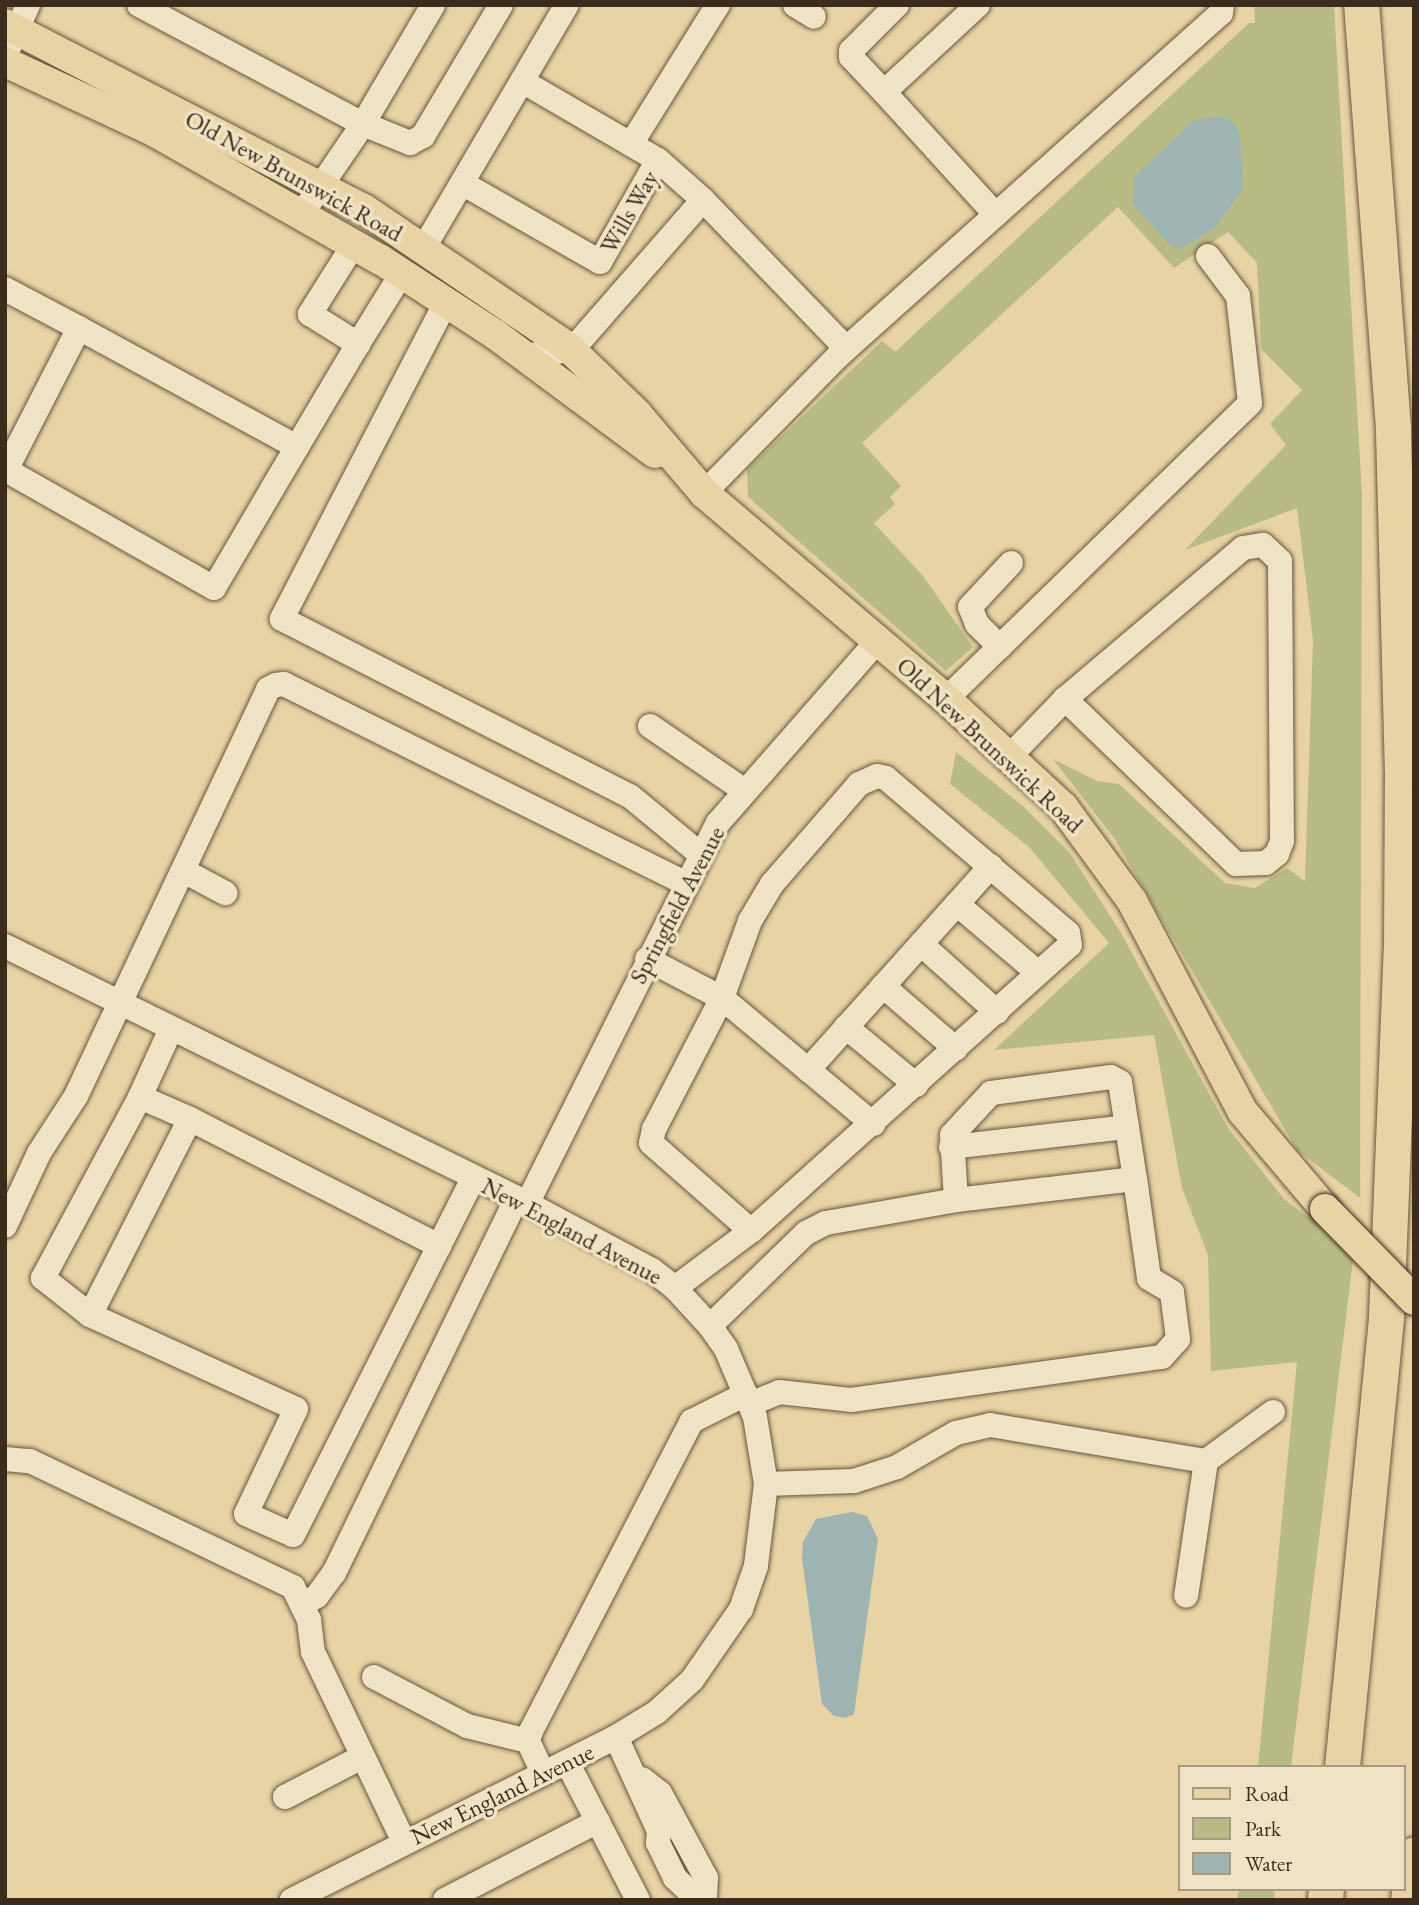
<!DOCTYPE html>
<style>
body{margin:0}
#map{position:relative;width:1419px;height:1905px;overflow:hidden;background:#e8d3a4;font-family:"EB Garamond",serif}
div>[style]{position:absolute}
.green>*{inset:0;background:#b8bc84}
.water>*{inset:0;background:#9eb4b3}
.roads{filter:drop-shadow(0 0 2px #68563f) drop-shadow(0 0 2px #68563f)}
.minor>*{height:24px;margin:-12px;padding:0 12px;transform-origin:12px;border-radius:12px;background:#f0e2c4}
.major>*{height:30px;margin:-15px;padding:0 15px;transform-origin:15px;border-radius:15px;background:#e8d3a4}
.highway>*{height:35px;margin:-17.5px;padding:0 17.5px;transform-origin:17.5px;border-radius:17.5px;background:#e8d3a4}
.bridges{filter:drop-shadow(0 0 2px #3d2c1d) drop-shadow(0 0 2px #3d2c1d)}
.major-bridge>*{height:30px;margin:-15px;padding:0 15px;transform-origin:15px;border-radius:15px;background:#e8d3a4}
span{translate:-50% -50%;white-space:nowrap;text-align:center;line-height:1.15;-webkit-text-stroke:7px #f0e2c4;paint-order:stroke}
.street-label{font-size:24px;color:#3d2c1d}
.frame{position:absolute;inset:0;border:7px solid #3d2c1d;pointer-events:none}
.legend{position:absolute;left:1178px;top:1765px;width:228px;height:126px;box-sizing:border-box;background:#f0e2c4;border:2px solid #a89981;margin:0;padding:9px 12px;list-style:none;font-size:21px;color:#3d2c1d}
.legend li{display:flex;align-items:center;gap:14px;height:35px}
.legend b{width:35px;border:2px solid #a89981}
</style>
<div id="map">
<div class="green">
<i style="clip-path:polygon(1254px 5px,1334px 5px,1362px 496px,1360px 1198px,1297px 1150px,1114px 838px,1053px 759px,1097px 781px,1119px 784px,1225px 883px,1255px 888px,1287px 868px,1305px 881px,1313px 640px,1297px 508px,1185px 550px,1286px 445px,1270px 424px,1302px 390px,1261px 349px,1257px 263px,1228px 232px,1174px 268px,1118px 207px,862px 443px,901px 486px,890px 497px,895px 504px,874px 523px,923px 576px,973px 647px,946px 671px,748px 497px,747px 469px,882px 341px,895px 352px,1249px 23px,1255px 23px)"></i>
<i style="clip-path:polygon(956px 752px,1024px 807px,1070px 853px,1121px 933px,1228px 1128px,1284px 1199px,1354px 1252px,1291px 1767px,1258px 1767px,1297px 1362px,1211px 1371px,1208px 1255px,1182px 1188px,1154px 1035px,994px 1050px,1109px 943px,1029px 847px,950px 784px)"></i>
<i style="clip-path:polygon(1239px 1889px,1275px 1889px,1274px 1900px,1237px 1900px)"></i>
</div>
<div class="water">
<i style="clip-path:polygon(1222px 116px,1235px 123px,1240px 136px,1243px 189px,1215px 228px,1180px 249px,1170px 245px,1133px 205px,1134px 177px,1194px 120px)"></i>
<i style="clip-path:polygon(852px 1512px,867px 1516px,878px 1539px,854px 1714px,845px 1718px,834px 1716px,822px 1704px,802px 1558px,803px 1542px,816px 1519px)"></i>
</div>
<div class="roads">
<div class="minor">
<i style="left:139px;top:5px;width:254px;rotate:28deg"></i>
<i style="left:363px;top:124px;width:51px;rotate:22deg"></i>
<i style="left:410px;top:143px;width:15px;rotate:-28deg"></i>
<i style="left:423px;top:136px;width:152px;rotate:-59.2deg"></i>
<i style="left:795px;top:5px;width:22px;rotate:32deg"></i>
<i style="left:978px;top:5px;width:128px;rotate:137.2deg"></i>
<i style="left:884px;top:92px;width:166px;rotate:47.7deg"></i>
<i style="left:5px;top:56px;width:56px;rotate:-65.7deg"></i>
<i style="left:522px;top:81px;width:157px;rotate:30.2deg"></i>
<i style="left:658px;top:160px;width:60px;rotate:41.6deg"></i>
<i style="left:884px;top:92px;width:48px;rotate:-133.3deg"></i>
<i style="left:851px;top:57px;width:6px;rotate:-90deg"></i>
<i style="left:851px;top:51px;width:65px;rotate:-45deg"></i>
<i style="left:631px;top:144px;width:164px;rotate:-58deg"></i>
<i style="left:462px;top:183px;width:159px;rotate:29.8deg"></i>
<i style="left:600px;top:262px;width:117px;rotate:-60.4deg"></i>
<i style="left:301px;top:215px;width:110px;rotate:-55.7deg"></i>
<i style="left:363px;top:124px;width:138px;rotate:-59.5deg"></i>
<i style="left:354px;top:244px;width:83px;rotate:122.2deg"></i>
<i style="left:310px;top:314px;width:57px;rotate:32deg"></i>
<i style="left:358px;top:344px;width:84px;rotate:-58.2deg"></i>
<i style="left:423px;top:249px;width:283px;rotate:-59.5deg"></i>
<i style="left:5px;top:289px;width:84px;rotate:27.8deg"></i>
<i style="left:446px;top:302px;width:357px;rotate:117.4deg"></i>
<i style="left:282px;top:619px;width:390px;rotate:27deg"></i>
<i style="left:630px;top:796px;width:89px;rotate:39.6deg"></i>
<i style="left:523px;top:356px;width:49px;rotate:-7deg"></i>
<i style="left:572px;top:350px;width:199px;rotate:-48.9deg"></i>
<i style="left:703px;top:200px;width:206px;rotate:46deg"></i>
<i style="left:846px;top:348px;width:203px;rotate:134.4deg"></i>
<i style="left:838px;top:356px;width:514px;rotate:-41.85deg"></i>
<i style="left:1221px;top:13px;width:8px;rotate:-83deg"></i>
<i style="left:297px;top:447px;width:248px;rotate:-151.4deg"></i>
<i style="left:79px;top:328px;width:160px;rotate:117.2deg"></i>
<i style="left:6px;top:470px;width:239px;rotate:29.6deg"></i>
<i style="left:214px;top:588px;width:115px;rotate:-59.6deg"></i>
<i style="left:272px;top:489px;width:169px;rotate:-59.3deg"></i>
<i style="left:1000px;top:647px;width:33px;rotate:-135deg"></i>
<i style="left:977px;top:624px;width:18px;rotate:-112deg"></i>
<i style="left:970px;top:607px;width:60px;rotate:-47deg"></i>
<i style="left:946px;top:699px;width:424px;rotate:-44.2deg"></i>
<i style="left:1250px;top:403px;width:108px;rotate:-96.4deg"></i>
<i style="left:1238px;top:296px;width:50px;rotate:-126.9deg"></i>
<i style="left:650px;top:726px;width:115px;rotate:34.4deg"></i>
<i style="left:1009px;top:757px;width:81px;rotate:-46deg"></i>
<i style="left:1065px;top:699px;width:233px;rotate:-40.3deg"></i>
<i style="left:1243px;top:548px;width:20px;rotate:-9deg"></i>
<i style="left:1263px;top:545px;width:23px;rotate:43deg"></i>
<i style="left:1280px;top:561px;width:280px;rotate:89.6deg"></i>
<i style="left:1282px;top:841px;width:14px;rotate:111deg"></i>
<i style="left:1277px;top:854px;width:14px;rotate:141deg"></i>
<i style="left:1266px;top:863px;width:30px;rotate:178deg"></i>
<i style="left:1236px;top:864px;width:238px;rotate:-136deg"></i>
<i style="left:184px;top:871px;width:47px;rotate:28.2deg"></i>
<i style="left:957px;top:904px;width:106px;rotate:40.4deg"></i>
<i style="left:921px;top:944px;width:102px;rotate:41.8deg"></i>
<i style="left:5px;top:946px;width:571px;rotate:26.21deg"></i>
<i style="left:517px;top:1198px;width:153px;rotate:28.1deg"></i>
<i style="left:652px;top:1270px;width:29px;rotate:38deg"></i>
<i style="left:675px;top:1288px;width:52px;rotate:47.4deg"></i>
<i style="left:710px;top:1326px;width:28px;rotate:55deg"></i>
<i style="left:726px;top:1349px;width:74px;rotate:66.9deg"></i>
<i style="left:755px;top:1417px;width:68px;rotate:80.7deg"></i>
<i style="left:766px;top:1484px;width:83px;rotate:97deg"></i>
<i style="left:756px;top:1566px;width:46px;rotate:109.2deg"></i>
<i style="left:741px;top:1609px;width:86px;rotate:124.6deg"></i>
<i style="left:692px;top:1680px;width:47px;rotate:137.6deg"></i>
<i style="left:657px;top:1712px;width:48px;rotate:148.6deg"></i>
<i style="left:616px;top:1737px;width:363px;rotate:153.3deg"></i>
<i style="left:647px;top:959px;width:85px;rotate:27.5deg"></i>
<i style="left:722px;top:998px;width:197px;rotate:39.8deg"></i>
<i style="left:883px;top:986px;width:96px;rotate:40.8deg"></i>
<i style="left:846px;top:1027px;width:91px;rotate:39.6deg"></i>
<i style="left:171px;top:1029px;width:75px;rotate:114.5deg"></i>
<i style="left:140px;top:1097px;width:55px;rotate:23.7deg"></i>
<i style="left:190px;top:1119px;width:220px;rotate:117deg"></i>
<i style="left:90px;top:1315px;width:226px;rotate:24.5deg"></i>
<i style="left:296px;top:1409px;width:116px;rotate:115.5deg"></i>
<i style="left:246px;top:1514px;width:51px;rotate:24.1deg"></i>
<i style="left:293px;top:1535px;width:400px;rotate:-63.2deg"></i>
<i style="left:808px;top:1070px;width:274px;rotate:-48.1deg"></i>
<i style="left:190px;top:1119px;width:280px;rotate:27deg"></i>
<i style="left:951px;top:1147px;width:177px;rotate:-6.5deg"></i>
<i style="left:527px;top:1204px;width:426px;rotate:-63.4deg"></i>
<i style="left:718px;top:823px;width:243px;rotate:-48.8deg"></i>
<i style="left:5px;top:1226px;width:81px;rotate:-65deg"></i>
<i style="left:39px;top:1153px;width:68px;rotate:-57deg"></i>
<i style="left:76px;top:1096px;width:450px;rotate:-64.7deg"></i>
<i style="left:268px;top:689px;width:9px;rotate:-27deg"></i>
<i style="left:276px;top:685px;width:8px;rotate:-7deg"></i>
<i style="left:284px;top:684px;width:448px;rotate:26.4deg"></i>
<i style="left:675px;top:1288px;width:95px;rotate:-36.9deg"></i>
<i style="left:751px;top:1231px;width:428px;rotate:-41.9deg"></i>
<i style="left:1070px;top:945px;width:12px;rotate:-99deg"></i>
<i style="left:1068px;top:933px;width:239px;rotate:-139.6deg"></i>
<i style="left:886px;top:778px;width:9px;rotate:-167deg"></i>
<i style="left:877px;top:776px;width:20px;rotate:156deg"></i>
<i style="left:859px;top:784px;width:133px;rotate:131deg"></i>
<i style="left:772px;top:884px;width:43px;rotate:120.7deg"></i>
<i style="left:750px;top:921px;width:82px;rotate:110deg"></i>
<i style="left:722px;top:998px;width:148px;rotate:117.4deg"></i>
<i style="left:654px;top:1129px;width:14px;rotate:102deg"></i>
<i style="left:651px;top:1143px;width:133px;rotate:41.3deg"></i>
<i style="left:90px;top:1315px;width:60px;rotate:-141.8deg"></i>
<i style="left:43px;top:1278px;width:205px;rotate:-61.8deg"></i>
<i style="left:710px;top:1326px;width:134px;rotate:-44.1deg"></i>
<i style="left:806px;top:1233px;width:22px;rotate:-27deg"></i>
<i style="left:826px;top:1223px;width:132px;rotate:-10deg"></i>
<i style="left:956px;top:1200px;width:180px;rotate:-6.7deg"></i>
<i style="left:1135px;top:1179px;width:98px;rotate:-98.8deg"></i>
<i style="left:1120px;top:1082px;width:10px;rotate:-151deg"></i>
<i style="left:1111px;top:1077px;width:121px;rotate:172.4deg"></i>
<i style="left:991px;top:1093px;width:57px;rotate:132.9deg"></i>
<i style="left:952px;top:1135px;width:65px;rotate:86.5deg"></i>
<i style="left:750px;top:1404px;width:31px;rotate:-22deg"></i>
<i style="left:779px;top:1392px;width:72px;rotate:6.3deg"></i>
<i style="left:851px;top:1400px;width:314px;rotate:-7.9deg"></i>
<i style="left:1162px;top:1357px;width:24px;rotate:-48deg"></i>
<i style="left:1178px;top:1339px;width:47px;rotate:-97.3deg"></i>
<i style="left:1172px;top:1292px;width:27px;rotate:-149deg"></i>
<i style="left:1149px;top:1278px;width:100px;rotate:-98deg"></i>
<i style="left:5px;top:1459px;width:25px;rotate:5deg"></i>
<i style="left:30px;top:1461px;width:292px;rotate:25.6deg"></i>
<i style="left:293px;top:1587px;width:37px;rotate:64deg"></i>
<i style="left:309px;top:1620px;width:32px;rotate:83deg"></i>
<i style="left:313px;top:1652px;width:211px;rotate:64.4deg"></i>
<i style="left:1206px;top:1461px;width:83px;rotate:-36.2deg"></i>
<i style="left:766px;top:1484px;width:88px;rotate:-2deg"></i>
<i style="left:854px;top:1481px;width:45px;rotate:-18deg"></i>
<i style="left:897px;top:1467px;width:68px;rotate:-30deg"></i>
<i style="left:956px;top:1433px;width:35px;rotate:-13deg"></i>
<i style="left:990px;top:1425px;width:219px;rotate:9.5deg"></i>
<i style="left:1206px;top:1461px;width:136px;rotate:98.4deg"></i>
<i style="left:302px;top:1605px;width:17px;rotate:-31deg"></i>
<i style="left:317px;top:1596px;width:29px;rotate:-54deg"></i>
<i style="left:334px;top:1573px;width:417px;rotate:-64deg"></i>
<i style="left:374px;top:1677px;width:105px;rotate:27.8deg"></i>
<i style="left:467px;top:1726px;width:63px;rotate:13.8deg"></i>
<i style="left:616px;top:1737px;width:103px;rotate:65.4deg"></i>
<i style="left:659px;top:1831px;width:12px;rotate:95deg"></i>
<i style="left:658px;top:1843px;width:39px;rotate:64deg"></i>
<i style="left:675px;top:1878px;width:33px;rotate:43deg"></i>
<i style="left:567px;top:1762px;width:155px;rotate:62.8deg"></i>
<i style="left:543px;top:1773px;width:35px;rotate:-115deg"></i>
<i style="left:528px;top:1741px;width:10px;rotate:-73deg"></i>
<i style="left:531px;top:1731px;width:349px;rotate:-62.6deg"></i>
<i style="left:692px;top:1421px;width:60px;rotate:-26.6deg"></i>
<i style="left:642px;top:1779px;width:23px;rotate:38deg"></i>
<i style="left:660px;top:1793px;width:97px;rotate:61.6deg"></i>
<i style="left:706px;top:1878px;width:22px;rotate:93deg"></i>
<i style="left:285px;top:1797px;width:87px;rotate:-27.5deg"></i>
<i style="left:445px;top:1900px;width:172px;rotate:-27.3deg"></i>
</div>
<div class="major">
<i style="left:5px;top:24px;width:404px;rotate:27.3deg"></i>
<i style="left:364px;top:209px;width:248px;rotate:34.1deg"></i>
<i style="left:569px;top:348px;width:95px;rotate:44.1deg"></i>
<i style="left:637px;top:414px;width:104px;rotate:49.7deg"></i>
<i style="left:704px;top:493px;width:318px;rotate:40.4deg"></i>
<i style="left:946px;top:699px;width:159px;rotate:42.7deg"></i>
<i style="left:1063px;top:807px;width:117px;rotate:53.7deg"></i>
<i style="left:1132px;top:901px;width:238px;rotate:62.3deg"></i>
<i style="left:1243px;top:1112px;width:127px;rotate:49.8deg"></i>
<i style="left:5px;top:62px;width:168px;rotate:25deg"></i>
<i style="left:157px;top:133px;width:257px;rotate:29.6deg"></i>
<i style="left:381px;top:260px;width:137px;rotate:33.1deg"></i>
<i style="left:496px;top:335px;width:198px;rotate:36.6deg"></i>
</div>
<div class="highway">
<i style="left:1342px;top:1767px;width:453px;rotate:-84.4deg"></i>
<i style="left:1386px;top:1316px;width:367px;rotate:-87.7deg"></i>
<i style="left:1401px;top:949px;width:174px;rotate:-89.7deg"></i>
<i style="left:1402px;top:775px;width:347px;rotate:-91.5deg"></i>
<i style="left:1393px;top:428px;width:424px;rotate:-94.3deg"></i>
<i style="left:1325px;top:1900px;width:11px;rotate:-85deg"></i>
<i style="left:1408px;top:1900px;width:46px;rotate:-82.6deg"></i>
</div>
</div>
<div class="bridges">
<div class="major-bridge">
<i style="left:1325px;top:1209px;width:127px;rotate:45.6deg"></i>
</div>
</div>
<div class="street-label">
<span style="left:294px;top:176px;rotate:29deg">Old New Brunswick Road</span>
<span style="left:629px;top:212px;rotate:-60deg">Wills Way</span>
<span style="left:990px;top:745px;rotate:43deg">Old New Brunswick Road</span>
<span style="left:677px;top:905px;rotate:-62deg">Springfield Avenue</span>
<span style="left:572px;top:1231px;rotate:28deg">New England Avenue</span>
<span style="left:502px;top:1794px;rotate:-26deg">New England Avenue</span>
</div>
<div class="frame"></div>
<ul class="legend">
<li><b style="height:9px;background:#e8d3a4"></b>Road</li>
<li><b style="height:19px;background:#b8bc84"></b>Park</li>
<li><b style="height:19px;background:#9eb4b3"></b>Water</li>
</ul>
</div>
